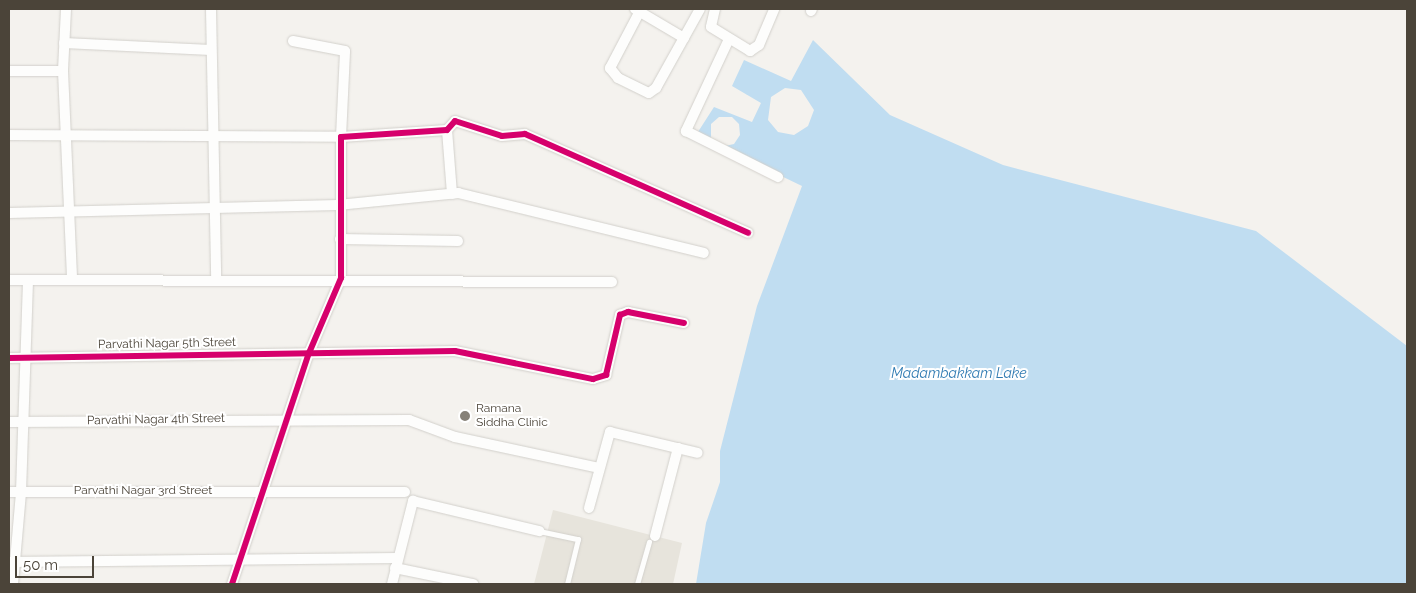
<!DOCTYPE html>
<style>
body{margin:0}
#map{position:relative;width:1416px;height:593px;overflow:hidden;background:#f4f2ee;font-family:Raleway,sans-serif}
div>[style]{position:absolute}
.residential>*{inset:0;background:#e7e4dc}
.water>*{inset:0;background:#c0ddf1}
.roads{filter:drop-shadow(0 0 1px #d2d0cb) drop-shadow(0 0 1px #d2d0cb)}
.service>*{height:5px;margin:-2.5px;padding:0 2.5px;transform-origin:2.5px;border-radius:2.5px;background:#fdfdfc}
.minor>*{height:10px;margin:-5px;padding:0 5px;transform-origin:5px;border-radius:5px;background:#fdfdfc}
.cycleway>*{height:6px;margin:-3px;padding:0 3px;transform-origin:3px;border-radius:3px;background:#d6006c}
.dots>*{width:14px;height:14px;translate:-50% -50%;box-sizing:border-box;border:2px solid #fff;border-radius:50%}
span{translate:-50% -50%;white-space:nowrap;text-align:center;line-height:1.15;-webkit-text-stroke:4px #fff;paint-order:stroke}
.street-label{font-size:12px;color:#4b4439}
.poi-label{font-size:12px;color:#4b4439}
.left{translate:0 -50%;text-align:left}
.water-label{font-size:14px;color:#2e7ab2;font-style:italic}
.frame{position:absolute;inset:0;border:10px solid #4b4439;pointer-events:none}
.scale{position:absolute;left:15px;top:556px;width:79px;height:22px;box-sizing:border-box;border:2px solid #4b4439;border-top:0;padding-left:6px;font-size:15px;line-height:18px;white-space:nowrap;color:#4b4439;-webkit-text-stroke:4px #fff;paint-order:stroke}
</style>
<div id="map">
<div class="residential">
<i style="clip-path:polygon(553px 510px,682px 543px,673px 584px,534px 584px)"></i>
</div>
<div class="water">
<i style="clip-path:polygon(evenodd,813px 40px,890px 115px,1003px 165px,1256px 231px,1407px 346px,1407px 584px,696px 584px,706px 523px,720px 482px,720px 451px,757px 306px,802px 186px,696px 135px,714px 107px,752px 122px,761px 103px,732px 86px,744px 60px,791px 81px,813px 40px,785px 88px,801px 90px,814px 110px,808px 126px,794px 135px,778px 132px,768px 120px,771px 97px,785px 88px,813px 40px,719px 117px,732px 117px,739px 124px,740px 135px,734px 144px,725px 146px,711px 138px,711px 124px,719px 117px)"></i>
</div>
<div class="roads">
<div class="service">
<i style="left:539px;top:531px;width:40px;rotate:12deg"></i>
<i style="left:578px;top:539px;width:46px;rotate:103.7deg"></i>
<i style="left:637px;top:584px;width:44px;rotate:-74.1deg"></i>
</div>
<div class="minor">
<i style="left:66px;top:9px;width:62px;rotate:92.8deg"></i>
<i style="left:63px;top:71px;width:209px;rotate:87.5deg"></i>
<i style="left:211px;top:9px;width:270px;rotate:88.9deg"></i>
<i style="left:635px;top:9px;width:57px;rotate:30.6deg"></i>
<i style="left:641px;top:9px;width:67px;rotate:117.7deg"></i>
<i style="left:610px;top:68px;width:13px;rotate:51deg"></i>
<i style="left:618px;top:78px;width:34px;rotate:26deg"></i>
<i style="left:649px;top:93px;width:9px;rotate:-36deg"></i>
<i style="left:656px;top:88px;width:90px;rotate:-60.9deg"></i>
<i style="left:715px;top:9px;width:18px;rotate:103deg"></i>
<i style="left:711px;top:27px;width:46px;rotate:31.6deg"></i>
<i style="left:750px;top:51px;width:11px;rotate:-34deg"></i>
<i style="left:759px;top:45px;width:39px;rotate:-67deg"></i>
<i style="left:811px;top:11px;width:2px;rotate:-63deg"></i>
<i style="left:729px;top:39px;width:102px;rotate:115.1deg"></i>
<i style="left:686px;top:131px;width:103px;rotate:26.6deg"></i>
<i style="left:64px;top:43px;width:147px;rotate:2.7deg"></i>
<i style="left:9px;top:71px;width:54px"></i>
<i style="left:447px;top:130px;width:64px;rotate:85.5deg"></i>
<i style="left:9px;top:135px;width:332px;rotate:0.3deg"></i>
<i style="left:341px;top:137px;width:86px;rotate:-87.3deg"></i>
<i style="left:345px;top:51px;width:53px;rotate:-169.1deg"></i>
<i style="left:9px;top:213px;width:329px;rotate:-1.4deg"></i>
<i style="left:338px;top:205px;width:121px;rotate:-5.7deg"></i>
<i style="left:458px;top:193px;width:253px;rotate:13.7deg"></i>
<i style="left:340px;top:239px;width:118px;rotate:1deg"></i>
<i style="left:9px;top:280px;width:603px;rotate:0.19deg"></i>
<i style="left:9px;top:358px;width:446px;rotate:-0.9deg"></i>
<i style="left:455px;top:351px;width:141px;rotate:11.5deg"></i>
<i style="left:593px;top:379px;width:14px;rotate:-17deg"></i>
<i style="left:606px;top:375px;width:62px;rotate:-76.9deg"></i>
<i style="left:620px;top:315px;width:9px;rotate:-21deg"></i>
<i style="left:628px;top:312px;width:57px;rotate:11.1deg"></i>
<i style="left:9px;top:422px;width:400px;rotate:-0.3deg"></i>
<i style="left:409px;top:420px;width:49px;rotate:20.3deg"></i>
<i style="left:455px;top:437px;width:147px;rotate:12.1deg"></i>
<i style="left:9px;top:492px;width:396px"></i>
<i style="left:589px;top:508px;width:79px;rotate:-74.6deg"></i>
<i style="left:610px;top:432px;width:90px;rotate:13.4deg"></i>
<i style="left:655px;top:536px;width:91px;rotate:-75.4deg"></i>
<i style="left:9px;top:562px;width:389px;rotate:-0.6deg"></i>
<i style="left:395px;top:568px;width:80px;rotate:11.6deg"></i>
<i style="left:13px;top:584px;width:92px;rotate:-85deg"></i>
<i style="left:21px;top:492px;width:212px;rotate:-88.1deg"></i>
<i style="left:232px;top:584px;width:243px;rotate:-71.6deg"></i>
<i style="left:309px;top:353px;width:82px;rotate:-66.9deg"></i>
<i style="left:341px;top:278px;width:141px;rotate:-90deg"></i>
<i style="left:341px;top:137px;width:106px;rotate:-3.8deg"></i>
<i style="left:447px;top:130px;width:12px;rotate:-48deg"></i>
<i style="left:455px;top:121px;width:49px;rotate:17.7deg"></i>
<i style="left:502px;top:136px;width:23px;rotate:-5deg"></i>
<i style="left:525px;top:134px;width:244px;rotate:23.9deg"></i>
<i style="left:392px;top:584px;width:86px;rotate:-75.8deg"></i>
<i style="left:413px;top:501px;width:130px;rotate:13.4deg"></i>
</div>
</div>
<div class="cycleway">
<i style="left:9px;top:358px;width:446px;rotate:-0.9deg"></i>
<i style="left:455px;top:351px;width:141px;rotate:11.5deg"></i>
<i style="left:593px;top:379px;width:14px;rotate:-17deg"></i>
<i style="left:606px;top:375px;width:62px;rotate:-76.9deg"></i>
<i style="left:620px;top:315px;width:9px;rotate:-21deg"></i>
<i style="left:628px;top:312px;width:57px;rotate:11.1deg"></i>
<i style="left:232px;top:584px;width:243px;rotate:-71.6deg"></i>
<i style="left:309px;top:353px;width:82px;rotate:-66.9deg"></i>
<i style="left:341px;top:278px;width:141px;rotate:-90deg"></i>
<i style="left:341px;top:137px;width:106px;rotate:-3.8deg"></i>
<i style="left:447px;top:130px;width:12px;rotate:-48deg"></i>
<i style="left:455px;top:121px;width:49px;rotate:17.7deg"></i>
<i style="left:502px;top:136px;width:23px;rotate:-5deg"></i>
<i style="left:525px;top:134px;width:244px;rotate:23.9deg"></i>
</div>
<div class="dots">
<i style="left:465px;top:416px;background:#868178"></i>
</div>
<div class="street-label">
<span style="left:167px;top:344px;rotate:-1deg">Parvathi Nagar 5th Street</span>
<span style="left:156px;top:420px;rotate:-1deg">Parvathi Nagar 4th Street</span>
<span style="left:143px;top:491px">Parvathi Nagar 3rd Street</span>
</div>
<div class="poi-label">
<span class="left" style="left:476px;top:416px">Ramana<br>Siddha Clinic</span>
</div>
<div class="water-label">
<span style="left:959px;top:373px">Madambakkam Lake</span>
</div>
<div class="frame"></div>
<div class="scale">50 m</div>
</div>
